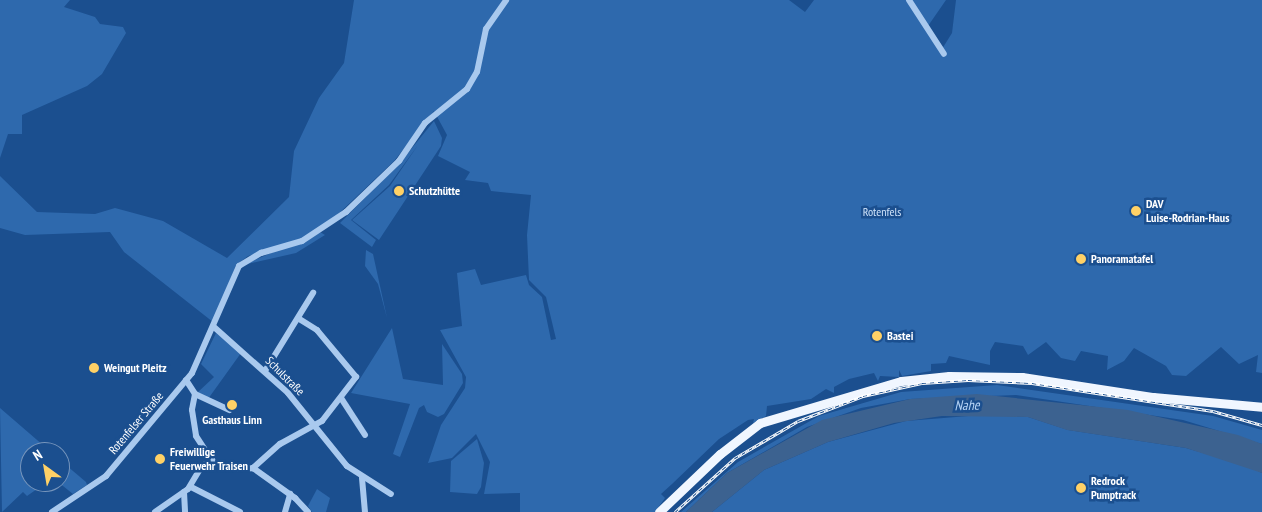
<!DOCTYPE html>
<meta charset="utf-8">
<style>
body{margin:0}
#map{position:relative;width:1262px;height:512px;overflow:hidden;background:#1b4f8f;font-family:"PT Sans Narrow",sans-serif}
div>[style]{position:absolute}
.green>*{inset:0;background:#2e69ad}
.water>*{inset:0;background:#3c6290}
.minor>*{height:6px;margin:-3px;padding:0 3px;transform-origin:3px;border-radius:3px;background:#a9c9ee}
.major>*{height:9px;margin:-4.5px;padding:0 4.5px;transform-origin:4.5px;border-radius:4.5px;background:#f0f6ff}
.rail>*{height:3px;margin-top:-1.5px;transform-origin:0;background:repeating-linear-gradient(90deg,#1b4f8f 0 4px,#fff 0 8px);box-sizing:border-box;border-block:1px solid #fff}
.dots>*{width:14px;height:14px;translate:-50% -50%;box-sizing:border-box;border:2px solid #1b4f8f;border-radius:50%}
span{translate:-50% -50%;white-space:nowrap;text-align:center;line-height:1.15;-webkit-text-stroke:5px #1b4f8f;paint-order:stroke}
.poi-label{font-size:12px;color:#fff;font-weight:700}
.left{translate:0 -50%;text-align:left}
.park-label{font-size:12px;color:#cfe3fa}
.street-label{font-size:12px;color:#fff}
.water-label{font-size:14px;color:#b5d3f5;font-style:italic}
.north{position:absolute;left:20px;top:442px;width:50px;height:50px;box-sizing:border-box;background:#1b4f8f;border:1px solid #7695bc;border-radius:50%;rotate:328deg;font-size:14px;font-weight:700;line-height:20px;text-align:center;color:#fff}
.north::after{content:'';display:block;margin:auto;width:18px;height:22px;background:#ffd166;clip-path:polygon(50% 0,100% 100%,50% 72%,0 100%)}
</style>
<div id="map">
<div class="green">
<i style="clip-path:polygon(0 0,70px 0,64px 7px,95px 17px,100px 24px,123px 27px,126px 33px,102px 74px,87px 86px,22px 115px,22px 134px,8px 134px,0 158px)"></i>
<i style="clip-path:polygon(354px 0,789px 0,805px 12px,814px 0,946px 0,928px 26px,942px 49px,952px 33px,956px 0,1262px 0,1262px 373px,1256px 372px,1258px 355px,1239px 364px,1221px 347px,1186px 376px,1172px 375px,1166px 366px,1134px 348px,1124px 361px,1107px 370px,1108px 356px,1081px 351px,1075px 361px,1061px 358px,1046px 342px,1028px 355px,1023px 346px,995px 342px,990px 351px,990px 365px,949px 356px,946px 363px,931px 364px,931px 371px,902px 376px,899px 370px,899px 377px,880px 376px,878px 381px,874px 373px,849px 379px,834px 387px,834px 393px,826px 389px,811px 399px,767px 406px,766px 416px,753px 423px,754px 419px,748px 420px,719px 439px,672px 484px,661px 494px,665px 498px,655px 512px,520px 512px,520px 493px,484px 494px,490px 462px,476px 434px,452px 458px,428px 463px,441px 425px,465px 388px,466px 377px,440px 330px,462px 326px,457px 273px,475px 269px,481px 285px,526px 275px,529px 285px,542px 297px,551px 340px,556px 339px,546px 297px,529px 280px,527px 235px,531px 195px,491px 191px,488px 183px,465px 180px,470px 172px,438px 156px,447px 135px,434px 111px,394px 161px,334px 218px,297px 241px,248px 256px,236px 265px,213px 322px,124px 252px,110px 232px,25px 235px,0 228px,0 176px,37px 212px,95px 214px,115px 208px,163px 221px,227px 258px,289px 197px,294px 151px,319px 98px,344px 63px)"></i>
<i style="clip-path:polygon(434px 121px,442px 138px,441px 146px,379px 240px,352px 220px,390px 186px,418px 145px,389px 185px,351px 220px,376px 240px,372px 247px,340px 223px,399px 164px)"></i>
<i style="clip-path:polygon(320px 232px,325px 235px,296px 253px,243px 265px)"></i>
<i style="clip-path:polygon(366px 250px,373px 254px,387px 318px,378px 284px,365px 266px)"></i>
<i style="clip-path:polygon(392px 328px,403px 379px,443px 385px,442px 344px,462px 374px,463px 383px,444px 414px,438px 417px,427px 412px,424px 405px,419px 408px,400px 457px,393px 454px,410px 404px,351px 393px)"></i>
<i style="clip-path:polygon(216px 333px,241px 353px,208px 399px,197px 393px,214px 377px,201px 364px)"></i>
<i style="clip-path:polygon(997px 385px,1213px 416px,1262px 430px,1262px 444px,1183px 420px,1016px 395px,910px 399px,861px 408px,807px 427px,727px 473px,686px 512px,681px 512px,738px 462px,819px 416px,901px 392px)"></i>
<i style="clip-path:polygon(0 408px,51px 452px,30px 452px,30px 482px,47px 482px,27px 496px,23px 492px,2px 512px)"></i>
<i style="clip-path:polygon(981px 415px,1028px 417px,1068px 430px,1186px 448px,1247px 466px,1262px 473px,1262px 512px,712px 512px,764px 470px,828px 442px,906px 421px)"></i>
<i style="clip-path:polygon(477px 439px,484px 463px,481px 487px,477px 494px,450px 492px,451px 461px)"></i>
<i style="clip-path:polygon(60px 460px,86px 482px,87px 485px,73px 494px,58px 482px)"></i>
<i style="clip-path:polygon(317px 489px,330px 498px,326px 512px,312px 512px,308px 506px)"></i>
</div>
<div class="water">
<i style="clip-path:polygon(977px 394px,1128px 410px,1238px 435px,1262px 444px,1262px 473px,1186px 448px,1067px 430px,1028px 417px,942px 416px,894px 423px,828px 442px,764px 470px,712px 512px,686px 512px,727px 473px,822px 420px,910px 399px)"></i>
</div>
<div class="minor">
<i style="left:909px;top:0;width:64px;rotate:57.1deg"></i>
<i style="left:214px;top:327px;width:99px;rotate:41.7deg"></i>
<i style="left:288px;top:393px;width:94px;rotate:51.1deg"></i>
<i style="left:347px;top:466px;width:52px;rotate:32.5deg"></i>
<i style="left:265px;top:371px;width:92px;rotate:-58.4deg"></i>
<i style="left:186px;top:380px;width:17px;rotate:57deg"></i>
<i style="left:195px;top:394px;width:16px;rotate:101deg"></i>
<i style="left:192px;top:410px;width:26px;rotate:81deg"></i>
<i style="left:196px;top:436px;width:31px;rotate:57deg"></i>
<i style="left:213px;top:462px;width:17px;rotate:24deg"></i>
<i style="left:229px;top:469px;width:24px;rotate:-2deg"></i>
<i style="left:253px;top:468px;width:36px;rotate:-42deg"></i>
<i style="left:280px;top:444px;width:48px;rotate:-28.7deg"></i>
<i style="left:322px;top:421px;width:56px;rotate:-52.3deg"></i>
<i style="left:356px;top:377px;width:61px;rotate:-129.7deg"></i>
<i style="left:317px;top:330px;width:22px;rotate:-148deg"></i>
<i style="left:195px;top:394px;width:38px;rotate:25deg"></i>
<i style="left:341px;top:398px;width:44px;rotate:57deg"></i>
<i style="left:253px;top:468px;width:52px;rotate:35.5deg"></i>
<i style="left:295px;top:498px;width:19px;rotate:47deg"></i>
<i style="left:362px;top:478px;width:34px;rotate:85deg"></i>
<i style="left:191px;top:487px;width:55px;rotate:27deg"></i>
<i style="left:184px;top:492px;width:20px;rotate:87deg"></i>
<i style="left:52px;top:512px;width:65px;rotate:-33.7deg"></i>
<i style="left:106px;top:476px;width:134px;rotate:-50.1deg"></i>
<i style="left:192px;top:373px;width:117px;rotate:-66.3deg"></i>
<i style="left:239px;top:266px;width:26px;rotate:-31deg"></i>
<i style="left:261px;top:253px;width:43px;rotate:-16.3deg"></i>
<i style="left:302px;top:241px;width:53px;rotate:-33.4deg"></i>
<i style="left:346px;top:212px;width:74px;rotate:-43.9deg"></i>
<i style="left:399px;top:161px;width:46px;rotate:-55.6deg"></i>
<i style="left:425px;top:123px;width:54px;rotate:-39deg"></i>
<i style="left:467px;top:89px;width:20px;rotate:-60deg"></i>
<i style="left:477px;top:72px;width:44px;rotate:-78.2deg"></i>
<i style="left:486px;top:29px;width:35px;rotate:-55deg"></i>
<i style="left:155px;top:512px;width:40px;rotate:-34.9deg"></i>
<i style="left:188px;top:489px;width:27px;rotate:-59deg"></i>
<i style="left:202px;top:466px;width:12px;rotate:-31deg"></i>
<i style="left:285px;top:512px;width:19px;rotate:-74deg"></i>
</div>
<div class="major">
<i style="left:659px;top:512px;width:84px;rotate:-43.6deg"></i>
<i style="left:720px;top:454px;width:51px;rotate:-37.8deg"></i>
<i style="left:760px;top:423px;width:147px;rotate:-16.6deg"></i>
<i style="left:901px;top:381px;width:48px;rotate:-5.9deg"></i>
<i style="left:949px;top:376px;width:73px;rotate:0.8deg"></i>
<i style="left:1022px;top:377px;width:133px;rotate:8.7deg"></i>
<i style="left:1153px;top:397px;width:109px;rotate:5.2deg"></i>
</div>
<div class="rail">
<i style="left:675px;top:512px;width:81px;rotate:-42deg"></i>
<i style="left:735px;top:458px;width:73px;rotate:-30.4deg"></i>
<i style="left:798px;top:421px;width:70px;rotate:-21deg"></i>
<i style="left:863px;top:396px;width:60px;rotate:-12.4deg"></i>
<i style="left:922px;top:383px;width:46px;rotate:-3.7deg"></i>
<i style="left:968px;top:380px;width:64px;rotate:2.7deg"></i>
<i style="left:1032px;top:383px;width:183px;rotate:8.8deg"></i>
<i style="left:1213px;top:411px;width:51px;rotate:15.9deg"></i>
</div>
<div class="dots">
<i style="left:399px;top:191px;background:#ffd166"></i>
<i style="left:1136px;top:211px;background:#ffd166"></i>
<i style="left:1081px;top:259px;background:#ffd166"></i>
<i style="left:877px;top:336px;background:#ffd166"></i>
<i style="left:94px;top:368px;background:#ffd166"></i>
<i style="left:232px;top:405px;background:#ffd166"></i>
<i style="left:160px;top:459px;background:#ffd166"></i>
<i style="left:1081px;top:488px;background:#ffd166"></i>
</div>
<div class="poi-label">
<span class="left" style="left:409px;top:191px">Schutzhütte</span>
<span class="left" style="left:1146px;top:211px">DAV<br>Luise-Rodrian-Haus</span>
<span class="left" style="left:1091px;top:259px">Panoramatafel</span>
<span class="left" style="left:887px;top:336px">Bastei</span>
<span class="left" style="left:104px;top:368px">Weingut Pleitz</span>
<span style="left:232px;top:420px">Gasthaus Linn</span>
<span class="left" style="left:170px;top:459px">Freiwillige<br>Feuerwehr Traisen</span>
<span class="left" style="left:1091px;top:488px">Redrock<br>Pumptrack</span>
</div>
<div class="park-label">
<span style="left:882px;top:212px">Rotenfels</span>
</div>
<div class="street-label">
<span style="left:285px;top:376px;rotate:45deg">Schulstraße</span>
<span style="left:136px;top:423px;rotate:-50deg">Rotenfelser Straße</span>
</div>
<div class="water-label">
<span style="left:967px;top:405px;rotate:-1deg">Nahe</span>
</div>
<div class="north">N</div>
</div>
